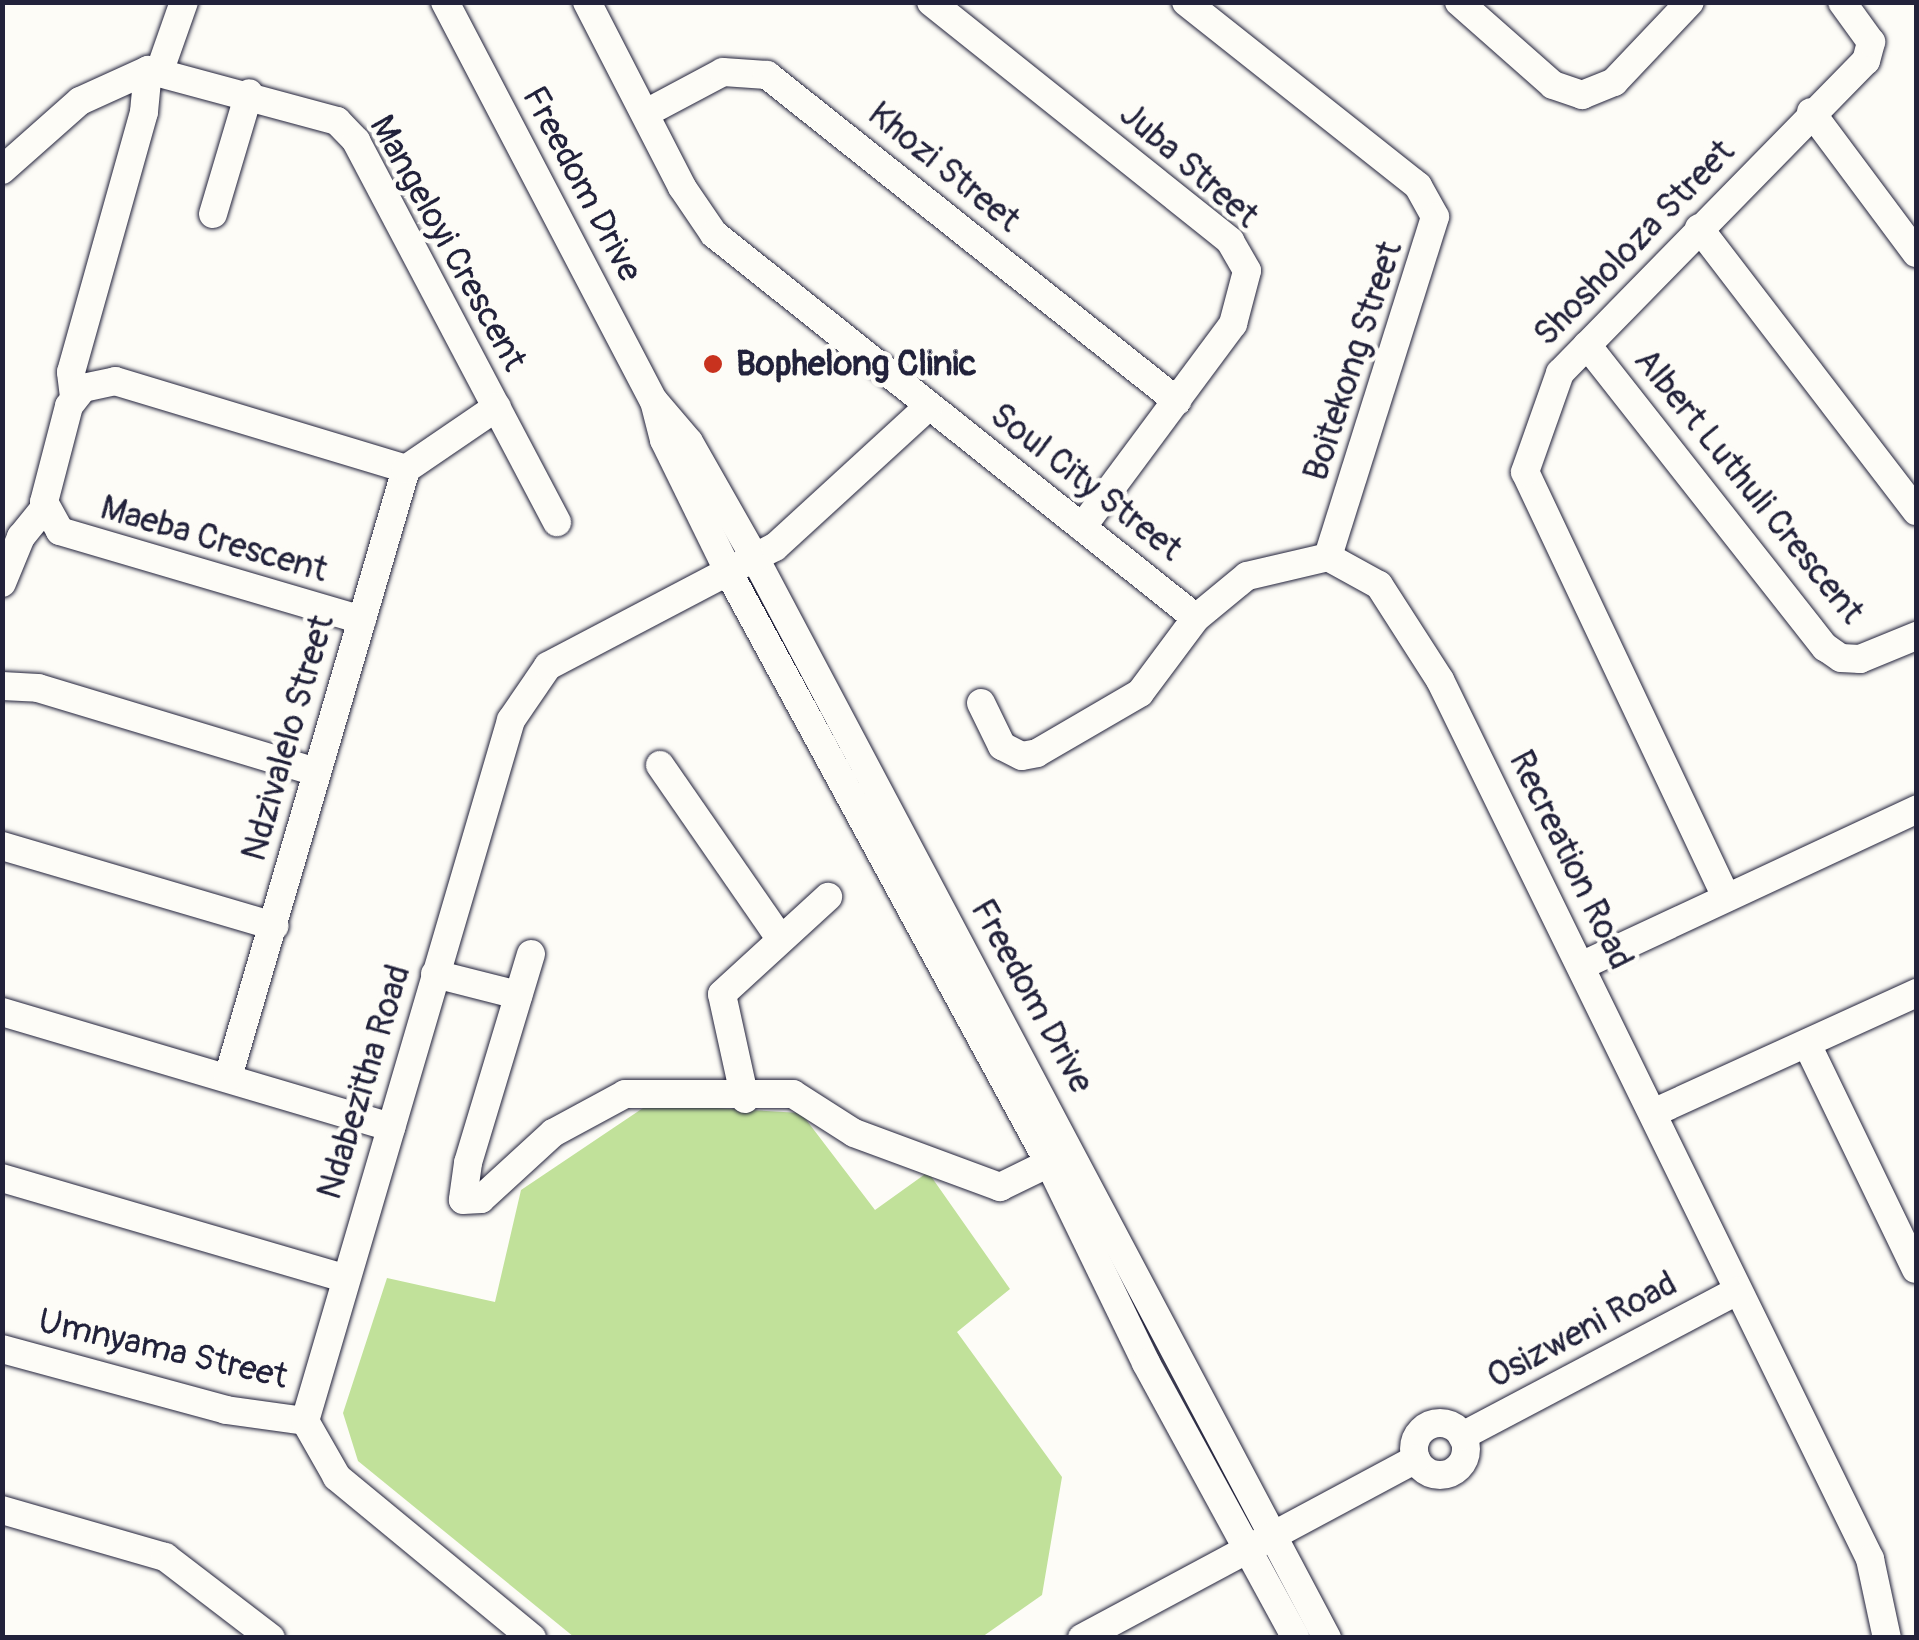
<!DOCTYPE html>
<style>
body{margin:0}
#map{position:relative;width:1919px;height:1640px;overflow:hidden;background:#fdfcf7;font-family:Pangolin,sans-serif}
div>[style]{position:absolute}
.green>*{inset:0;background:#c1e19a}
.roads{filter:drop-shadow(0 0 2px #22223b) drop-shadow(0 0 2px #22223b)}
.minor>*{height:28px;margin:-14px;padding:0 14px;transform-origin:14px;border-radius:14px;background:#fdfcf7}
.minor>.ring{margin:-14px;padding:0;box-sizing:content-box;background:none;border:28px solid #fdfcf7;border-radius:50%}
.dots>*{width:28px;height:28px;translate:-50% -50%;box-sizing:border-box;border:5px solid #fdfcf7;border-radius:50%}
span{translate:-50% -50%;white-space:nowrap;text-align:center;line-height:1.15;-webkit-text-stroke:9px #fdfcf7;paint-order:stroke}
.street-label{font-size:35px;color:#22223b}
.poi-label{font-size:35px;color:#22223b;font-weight:700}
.left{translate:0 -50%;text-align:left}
.frame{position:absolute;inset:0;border:5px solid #22223b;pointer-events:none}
</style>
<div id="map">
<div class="green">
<i style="clip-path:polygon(649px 1104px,801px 1113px,875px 1210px,928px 1172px,1010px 1289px,957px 1332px,1062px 1477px,1042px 1595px,982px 1637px,574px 1637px,358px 1461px,343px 1413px,387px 1278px,495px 1302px,521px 1190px)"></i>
</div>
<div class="roads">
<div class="minor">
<i style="left:445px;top:2px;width:450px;rotate:62.4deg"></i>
<i style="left:654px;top:401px;width:40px;rotate:75.6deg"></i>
<i style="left:664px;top:440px;width:150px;rotate:63.9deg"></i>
<i style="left:730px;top:575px;width:669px;rotate:61.52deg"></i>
<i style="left:1049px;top:1163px;width:222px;rotate:64.1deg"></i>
<i style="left:1146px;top:1363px;width:313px;rotate:61.4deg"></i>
<i style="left:587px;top:2px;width:208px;rotate:62.8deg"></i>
<i style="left:682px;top:187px;width:57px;rotate:55.8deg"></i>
<i style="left:714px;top:234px;width:616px;rotate:38.54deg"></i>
<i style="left:931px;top:2px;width:383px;rotate:38.6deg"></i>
<i style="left:1230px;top:241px;width:34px;rotate:60deg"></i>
<i style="left:1247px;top:271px;width:55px;rotate:104.8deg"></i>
<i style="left:1233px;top:324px;width:253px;rotate:126.6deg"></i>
<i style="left:1186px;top:2px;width:296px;rotate:38.4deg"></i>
<i style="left:1418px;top:186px;width:35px;rotate:61deg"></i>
<i style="left:1435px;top:217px;width:356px;rotate:107.5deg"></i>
<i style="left:1459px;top:2px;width:125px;rotate:41.4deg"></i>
<i style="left:1553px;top:85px;width:31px;rotate:19deg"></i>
<i style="left:1582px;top:95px;width:35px;rotate:-22deg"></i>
<i style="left:1614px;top:82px;width:110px;rotate:-46.5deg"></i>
<i style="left:160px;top:70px;width:72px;rotate:-70.6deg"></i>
<i style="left:1811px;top:112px;width:176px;rotate:53.3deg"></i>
<i style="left:646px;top:113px;width:87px;rotate:-28deg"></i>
<i style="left:723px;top:72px;width:44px;rotate:3.9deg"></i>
<i style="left:767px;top:75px;width:524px;rotate:38.49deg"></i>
<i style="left:2px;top:170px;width:104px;rotate:-41.5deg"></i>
<i style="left:80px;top:101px;width:75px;rotate:-24.5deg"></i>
<i style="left:148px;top:70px;width:196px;rotate:15.1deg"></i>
<i style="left:337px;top:121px;width:28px;rotate:46deg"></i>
<i style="left:356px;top:141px;width:431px;rotate:62.2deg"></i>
<i style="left:213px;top:214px;width:126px;rotate:-73.4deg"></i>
<i style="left:1699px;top:228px;width:357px;rotate:52.5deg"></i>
<i style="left:1587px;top:345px;width:385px;rotate:51.8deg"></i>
<i style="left:1825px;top:647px;width:19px;rotate:35deg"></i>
<i style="left:1841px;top:658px;width:19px;rotate:3deg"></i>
<i style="left:1860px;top:659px;width:61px;rotate:-22.3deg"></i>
<i style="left:74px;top:397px;width:25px;rotate:-97deg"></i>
<i style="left:71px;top:372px;width:270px;rotate:-74.3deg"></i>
<i style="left:144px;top:112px;width:42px;rotate:-84.6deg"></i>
<i style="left:655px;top:402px;width:52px;rotate:49.6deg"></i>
<i style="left:689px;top:442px;width:136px;rotate:60.4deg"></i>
<i style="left:756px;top:560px;width:1220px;rotate:62.09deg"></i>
<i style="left:2px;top:583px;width:50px;rotate:-67.6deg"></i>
<i style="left:21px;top:537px;width:38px;rotate:-51deg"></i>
<i style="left:362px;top:620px;width:315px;rotate:-163.6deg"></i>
<i style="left:60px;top:531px;width:33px;rotate:-119deg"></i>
<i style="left:44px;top:502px;width:99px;rotate:-75.4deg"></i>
<i style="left:69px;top:406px;width:23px;rotate:-52deg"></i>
<i style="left:83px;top:388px;width:33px;rotate:-12deg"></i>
<i style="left:115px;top:381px;width:304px;rotate:16.8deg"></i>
<i style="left:2px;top:686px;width:36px;rotate:3deg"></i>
<i style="left:38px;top:688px;width:291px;rotate:16.8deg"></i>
<i style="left:981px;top:703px;width:48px;rotate:64deg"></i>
<i style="left:1002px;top:746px;width:22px;rotate:27deg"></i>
<i style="left:1022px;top:756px;width:15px;rotate:-11deg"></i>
<i style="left:1037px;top:753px;width:119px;rotate:-30.2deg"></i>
<i style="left:1140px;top:693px;width:94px;rotate:-53.3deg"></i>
<i style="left:1196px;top:618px;width:66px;rotate:-39.5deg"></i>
<i style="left:1247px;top:576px;width:83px;rotate:-13.2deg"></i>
<i style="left:1328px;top:557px;width:58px;rotate:28.8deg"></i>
<i style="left:1379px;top:585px;width:113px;rotate:57.3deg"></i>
<i style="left:1440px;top:680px;width:979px;rotate:63.93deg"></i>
<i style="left:1870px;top:1559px;width:81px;rotate:77.9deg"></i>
<i style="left:660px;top:765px;width:211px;rotate:55.3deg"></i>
<i style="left:2px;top:846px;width:284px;rotate:16.4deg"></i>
<i style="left:1726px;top:897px;width:470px;rotate:-115.3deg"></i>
<i style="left:1525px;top:472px;width:105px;rotate:-70.5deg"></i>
<i style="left:1560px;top:373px;width:437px;rotate:-45.6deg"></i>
<i style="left:1866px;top:61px;width:20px;rotate:-75deg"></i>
<i style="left:1871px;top:42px;width:49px;rotate:-125.9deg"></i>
<i style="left:531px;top:954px;width:218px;rotate:106.8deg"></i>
<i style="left:468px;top:1163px;width:37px;rotate:98deg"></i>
<i style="left:463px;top:1200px;width:18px;rotate:-3deg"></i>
<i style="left:481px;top:1199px;width:98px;rotate:-42.5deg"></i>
<i style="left:553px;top:1133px;width:82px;rotate:-28.4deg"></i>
<i style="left:625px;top:1094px;width:168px"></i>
<i style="left:793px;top:1094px;width:72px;rotate:32.6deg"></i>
<i style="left:854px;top:1133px;width:156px;rotate:20.3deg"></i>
<i style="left:1000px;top:1187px;width:55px;rotate:-26.1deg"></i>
<i style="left:1581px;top:966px;width:370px;rotate:-25deg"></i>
<i style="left:435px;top:974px;width:86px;rotate:14.2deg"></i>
<i style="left:2px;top:1012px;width:406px;rotate:16.5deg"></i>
<i style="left:1807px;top:1044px;width:250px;rotate:64.2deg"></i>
<i style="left:228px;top:1077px;width:634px;rotate:-73.68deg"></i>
<i style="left:406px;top:469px;width:110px;rotate:-34.3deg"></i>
<i style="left:745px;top:1099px;width:107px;rotate:-102.4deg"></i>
<i style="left:722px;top:994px;width:144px;rotate:-42.5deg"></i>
<i style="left:1653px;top:1113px;width:289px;rotate:-24.5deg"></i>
<i style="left:2px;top:1178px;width:356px;rotate:16.3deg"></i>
<i style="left:2px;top:1349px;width:232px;rotate:15.2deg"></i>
<i style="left:226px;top:1410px;width:80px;rotate:7.9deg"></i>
<i class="ring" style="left:1414px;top:1423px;width:24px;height:24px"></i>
<i style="left:1462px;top:1436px;width:311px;rotate:-27.8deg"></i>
<i style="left:2px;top:1510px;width:170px;rotate:16.1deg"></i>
<i style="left:165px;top:1557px;width:133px;rotate:37.4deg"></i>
<i style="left:532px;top:1638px;width:253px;rotate:-140.5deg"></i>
<i style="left:337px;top:1477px;width:64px;rotate:-119.7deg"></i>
<i style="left:305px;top:1421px;width:731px;rotate:-73.62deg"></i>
<i style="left:511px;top:720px;width:65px;rotate:-55.6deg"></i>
<i style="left:548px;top:666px;width:256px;rotate:-27.7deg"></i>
<i style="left:775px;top:547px;width:209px;rotate:-42.5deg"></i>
<i style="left:1082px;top:1638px;width:379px;rotate:-28.2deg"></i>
</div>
</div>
<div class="dots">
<i style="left:713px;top:364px;background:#c8321e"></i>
</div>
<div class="street-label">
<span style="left:1189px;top:165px;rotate:41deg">Juba Street</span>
<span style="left:944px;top:167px;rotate:39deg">Khozi Street</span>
<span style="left:582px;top:184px;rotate:62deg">Freedom Drive</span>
<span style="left:448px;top:243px;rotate:61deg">Mangeloyi Crescent</span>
<span style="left:1634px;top:243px;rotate:-46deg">Shosholoza Street</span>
<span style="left:1353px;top:361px;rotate:-72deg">Boitekong Street</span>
<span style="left:1086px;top:482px;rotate:38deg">Soul City Street</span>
<span style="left:1749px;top:486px;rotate:51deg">Albert Luthuli Crescent</span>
<span style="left:214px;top:539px;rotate:16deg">Maeba Crescent</span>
<span style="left:288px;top:738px;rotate:-74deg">Ndzivalelo Street</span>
<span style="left:1571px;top:860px;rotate:64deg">Recreation Road</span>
<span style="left:1032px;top:996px;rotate:61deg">Freedom Drive</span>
<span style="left:364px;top:1082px;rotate:-73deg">Ndabezitha Road</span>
<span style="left:1582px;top:1330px;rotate:-28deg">Osizweni Road</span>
<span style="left:163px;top:1349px;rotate:13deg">Umnyama Street</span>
</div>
<div class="poi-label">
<span class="left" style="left:736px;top:364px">Bophelong Clinic</span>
</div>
<div class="frame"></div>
</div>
